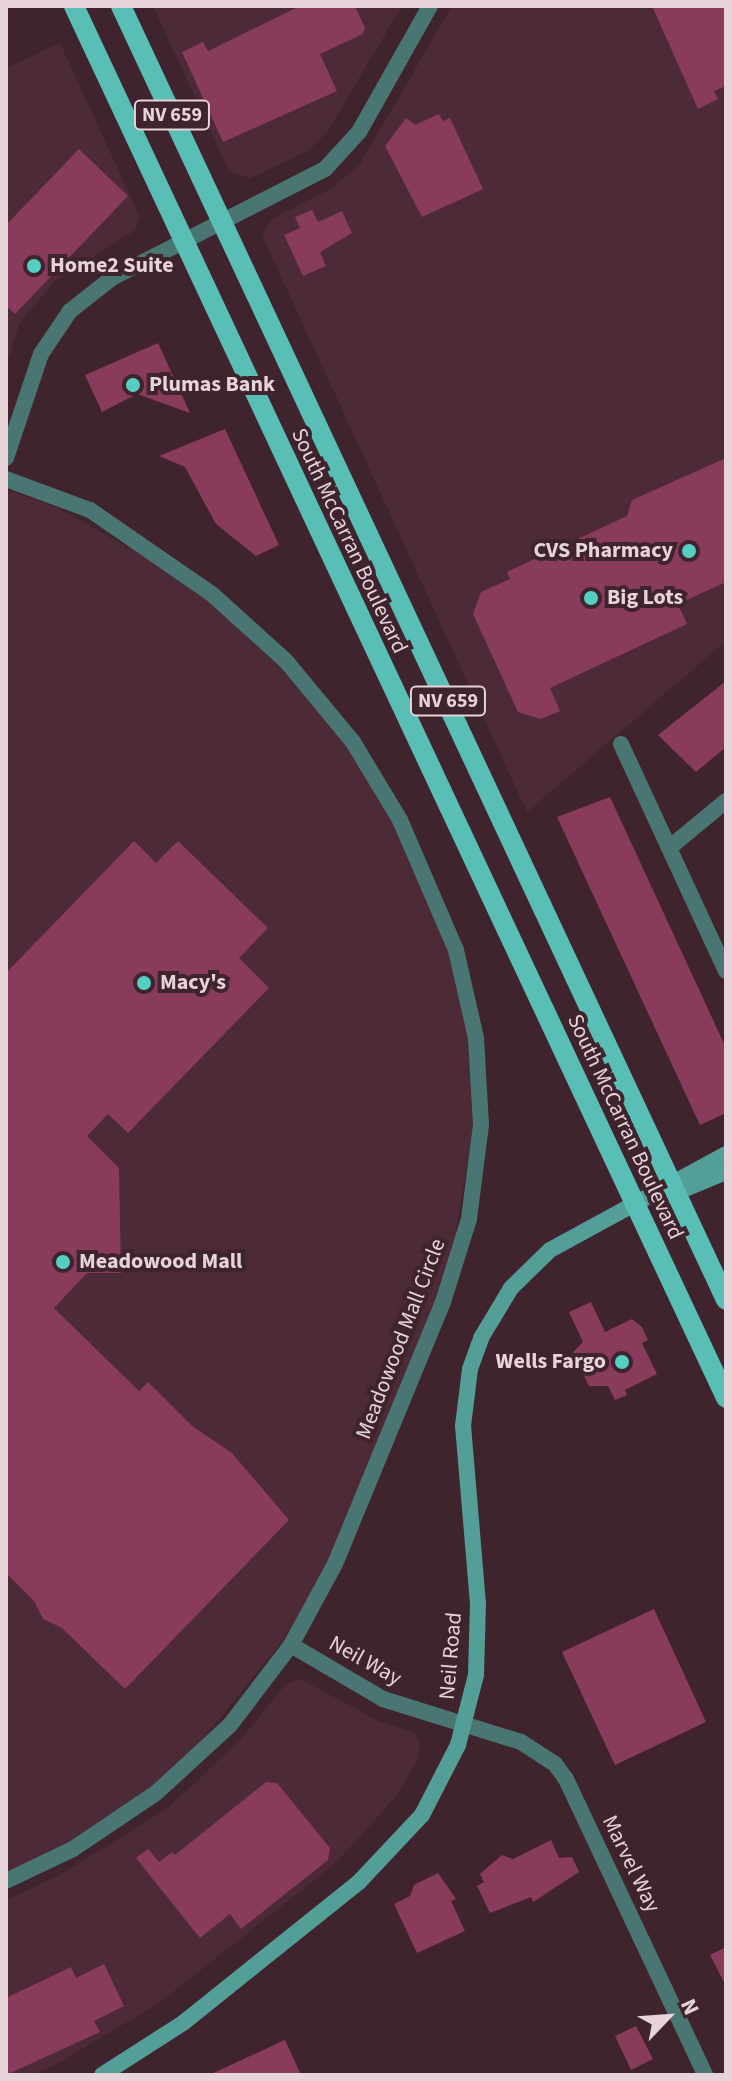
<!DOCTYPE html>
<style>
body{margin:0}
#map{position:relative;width:732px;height:2081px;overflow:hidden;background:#3f242e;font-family:"Source Sans 3",sans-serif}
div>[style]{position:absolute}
.built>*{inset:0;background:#4c2a37}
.building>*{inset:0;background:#893b5b}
.street>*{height:16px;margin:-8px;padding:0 8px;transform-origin:8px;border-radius:8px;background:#497672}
.secondary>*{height:16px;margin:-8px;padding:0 8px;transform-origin:8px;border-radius:8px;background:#539f98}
.primary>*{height:20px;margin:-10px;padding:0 10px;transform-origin:10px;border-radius:10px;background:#59beb5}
.dots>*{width:22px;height:22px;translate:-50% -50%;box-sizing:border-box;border:4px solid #3f242e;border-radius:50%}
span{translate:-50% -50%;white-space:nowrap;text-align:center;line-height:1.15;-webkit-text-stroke:8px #3f242e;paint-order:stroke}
.shield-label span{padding:2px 6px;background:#3f242e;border:2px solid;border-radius:6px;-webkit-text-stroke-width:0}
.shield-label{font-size:20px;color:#e6d4da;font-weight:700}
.poi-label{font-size:22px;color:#e6d4da;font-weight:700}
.left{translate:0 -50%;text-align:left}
.right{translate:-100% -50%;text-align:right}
.street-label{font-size:22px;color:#e6d4da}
.frame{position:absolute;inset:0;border:8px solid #e6d4da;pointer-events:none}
.north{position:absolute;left:628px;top:1977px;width:80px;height:80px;-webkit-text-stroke:6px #3f242e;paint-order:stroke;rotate:65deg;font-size:22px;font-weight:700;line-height:32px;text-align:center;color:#e6d4da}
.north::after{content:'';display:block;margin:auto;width:28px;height:36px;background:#e6d4da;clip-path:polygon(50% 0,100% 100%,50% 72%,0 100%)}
</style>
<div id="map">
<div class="built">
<i style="clip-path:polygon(153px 6px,402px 6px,327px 132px,308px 151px,250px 178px,229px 171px)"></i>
<i style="clip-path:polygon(452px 6px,726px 6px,726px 641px,527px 812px,262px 235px,272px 219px,329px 190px,360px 164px)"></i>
<i style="clip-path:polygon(60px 43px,140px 217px,135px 230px,55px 281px,20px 322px,6px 366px,6px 68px)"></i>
<i style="clip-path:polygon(6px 489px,56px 507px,171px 571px,228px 611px,299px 683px,370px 778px,416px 861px,471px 1007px,476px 1117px,448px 1274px,336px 1550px,286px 1637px,181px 1766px,64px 1847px,6px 1874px)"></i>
<i style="clip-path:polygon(301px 1679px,380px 1722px,413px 1732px,419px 1740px,419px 1758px,397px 1795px,337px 1862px,159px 2003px,55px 2065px,31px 2075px,6px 2075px,6px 1900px,58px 1876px,168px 1808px,239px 1741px,286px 1684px)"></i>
</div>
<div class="building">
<i style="clip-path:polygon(300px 6px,355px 6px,365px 28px,363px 34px,320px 54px,337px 91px,223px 142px,182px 52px,203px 42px,208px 51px)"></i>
<i style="clip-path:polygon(652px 6px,726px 6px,726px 86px,714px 91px,718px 99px,698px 109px)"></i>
<i style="clip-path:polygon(439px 114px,443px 121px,450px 118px,483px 189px,422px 217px,385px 146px,406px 118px,415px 125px)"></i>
<i style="clip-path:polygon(79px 149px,128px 196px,15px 314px,6px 306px,6px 225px)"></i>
<i style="clip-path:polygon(312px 210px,318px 222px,342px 211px,352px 233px,320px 252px,326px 266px,303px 276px,284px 235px,300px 228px,295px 217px)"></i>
<i style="clip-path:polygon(158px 343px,190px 413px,137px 394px,102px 412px,85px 375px)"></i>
<i style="clip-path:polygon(225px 429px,279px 545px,256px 556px,216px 524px,185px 467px,159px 456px)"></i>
<i style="clip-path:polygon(726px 458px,726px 582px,678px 604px,687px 624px,550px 688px,560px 711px,541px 719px,518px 712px,473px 614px,481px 592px,510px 579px,507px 572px,627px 516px,632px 500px)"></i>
<i style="clip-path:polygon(726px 681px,726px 747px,696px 772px,658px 735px)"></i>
<i style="clip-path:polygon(610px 797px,726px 1048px,726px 1113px,700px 1125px,557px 817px)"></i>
<i style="clip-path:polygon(134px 841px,156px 863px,178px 841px,268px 928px,239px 958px,269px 988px,128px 1133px,108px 1114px,87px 1136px,119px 1168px,121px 1273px,87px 1273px,54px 1308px,139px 1391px,148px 1382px,192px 1426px,232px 1453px,289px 1520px,125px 1689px,62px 1628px,43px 1619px,34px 1601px,6px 1573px,6px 973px)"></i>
<i style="clip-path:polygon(591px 1302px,605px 1332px,632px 1319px,642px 1327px,648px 1340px,642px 1343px,657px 1374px,625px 1390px,627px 1395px,615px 1400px,608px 1386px,589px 1386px,573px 1352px,583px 1342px,569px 1312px)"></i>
<i style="clip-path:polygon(654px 1609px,706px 1722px,615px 1765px,562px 1652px)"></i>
<i style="clip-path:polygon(266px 1782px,277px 1783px,330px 1848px,328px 1860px,241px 1929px,230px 1914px,200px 1938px,136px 1858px,148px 1849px,159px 1862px,172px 1852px,175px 1855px)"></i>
<i style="clip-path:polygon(551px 1840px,559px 1858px,572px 1857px,579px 1872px,533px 1902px,531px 1897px,490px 1913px,477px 1886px,484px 1882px,480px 1874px,502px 1855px,513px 1859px)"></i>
<i style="clip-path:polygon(438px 1873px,456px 1899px,451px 1901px,465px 1931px,417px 1953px,394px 1904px,410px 1896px,414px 1885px)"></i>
<i style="clip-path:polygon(726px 1947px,726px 1986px,710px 1955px)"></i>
<i style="clip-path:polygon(104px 1964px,124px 2006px,94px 2021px,100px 2032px,6px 2075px,6px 1998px,71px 1967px,76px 1978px)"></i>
<i style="clip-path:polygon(636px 2026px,653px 2059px,631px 2070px,615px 2036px)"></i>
<i style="clip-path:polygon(285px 2040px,301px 2075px,209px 2075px)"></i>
</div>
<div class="street">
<i style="left:6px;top:458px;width:110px;rotate:-71.4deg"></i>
<i style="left:41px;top:354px;width:52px;rotate:-56deg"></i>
<i style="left:70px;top:311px;width:53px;rotate:-38.2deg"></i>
<i style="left:112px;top:278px;width:239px;rotate:-27.1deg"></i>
<i style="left:325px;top:169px;width:50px;rotate:-47.4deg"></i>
<i style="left:359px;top:132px;width:145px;rotate:-60.6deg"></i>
<i style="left:6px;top:479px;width:90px;rotate:20.3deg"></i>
<i style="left:90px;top:510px;width:150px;rotate:34.6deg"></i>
<i style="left:213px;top:595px;width:98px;rotate:42.1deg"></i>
<i style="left:286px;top:661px;width:105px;rotate:50.4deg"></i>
<i style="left:353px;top:742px;width:91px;rotate:58.9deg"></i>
<i style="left:400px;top:820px;width:142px;rotate:66.7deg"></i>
<i style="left:456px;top:950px;width:90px;rotate:77.2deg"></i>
<i style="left:476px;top:1038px;width:87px;rotate:86.7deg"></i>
<i style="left:481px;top:1125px;width:95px;rotate:97.3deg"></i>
<i style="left:469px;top:1219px;width:87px;rotate:107.4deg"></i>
<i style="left:443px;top:1302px;width:283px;rotate:112.4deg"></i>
<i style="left:335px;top:1564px;width:92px;rotate:118.5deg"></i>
<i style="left:291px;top:1645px;width:101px;rotate:127.3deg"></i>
<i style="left:230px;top:1725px;width:100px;rotate:137.4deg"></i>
<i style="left:156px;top:1793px;width:100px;rotate:146deg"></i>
<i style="left:73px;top:1849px;width:74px;rotate:154.5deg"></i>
<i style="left:621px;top:744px;width:250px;rotate:65.2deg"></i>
<i style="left:669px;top:848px;width:74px;rotate:-39.5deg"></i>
<i style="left:291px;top:1645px;width:107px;rotate:30.4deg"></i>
<i style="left:383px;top:1699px;width:145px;rotate:17.3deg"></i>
<i style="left:521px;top:1742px;width:40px;rotate:32.9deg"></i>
<i style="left:555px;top:1764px;width:19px;rotate:54deg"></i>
<i style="left:566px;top:1779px;width:327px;rotate:64.8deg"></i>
</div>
<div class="secondary">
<i style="left:668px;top:1196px;width:63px;rotate:-22.5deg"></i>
<i style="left:102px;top:2075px;width:96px;rotate:-32.7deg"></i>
<i style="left:183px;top:2023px;width:226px;rotate:-38.7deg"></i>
<i style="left:359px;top:1882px;width:92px;rotate:-46.8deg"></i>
<i style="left:422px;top:1815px;width:79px;rotate:-62.8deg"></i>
<i style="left:458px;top:1745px;width:72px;rotate:-75.6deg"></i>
<i style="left:476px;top:1675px;width:71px;rotate:-88.4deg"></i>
<i style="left:478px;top:1604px;width:179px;rotate:-94.8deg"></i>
<i style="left:463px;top:1426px;width:57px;rotate:-83deg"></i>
<i style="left:470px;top:1369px;width:33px;rotate:-70deg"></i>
<i style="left:481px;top:1338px;width:58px;rotate:-59deg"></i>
<i style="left:511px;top:1288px;width:54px;rotate:-44.3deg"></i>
<i style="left:550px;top:1250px;width:200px;rotate:-28.6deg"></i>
</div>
<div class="primary">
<i style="left:74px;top:6px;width:1537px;rotate:64.9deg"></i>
<i style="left:121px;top:6px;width:1428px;rotate:64.94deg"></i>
</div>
<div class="dots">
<i style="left:34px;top:266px;background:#55cec4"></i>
<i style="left:133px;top:385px;background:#55cec4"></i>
<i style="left:689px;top:551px;background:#55cec4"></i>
<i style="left:591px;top:598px;background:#55cec4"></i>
<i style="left:144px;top:983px;background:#55cec4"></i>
<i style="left:63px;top:1262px;background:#55cec4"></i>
<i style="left:622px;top:1362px;background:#55cec4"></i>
</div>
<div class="shield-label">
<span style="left:172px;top:115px">NV 659</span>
<span style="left:448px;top:701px">NV 659</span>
</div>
<div class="poi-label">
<span class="left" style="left:50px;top:266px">Home2 Suite</span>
<span class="left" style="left:149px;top:385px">Plumas Bank</span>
<span class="right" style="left:673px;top:551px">CVS Pharmacy</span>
<span class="left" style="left:607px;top:598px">Big Lots</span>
<span class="left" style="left:160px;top:983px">Macy's</span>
<span class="left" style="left:79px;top:1262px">Meadowood Mall</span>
<span class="right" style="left:606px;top:1362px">Wells Fargo</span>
</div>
<div class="street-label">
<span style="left:349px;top:541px;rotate:65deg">South McCarran Boulevard</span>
<span style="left:625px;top:1127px;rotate:65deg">South McCarran Boulevard</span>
<span style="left:401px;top:1339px;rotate:-69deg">Meadowood Mall Circle</span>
<span style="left:451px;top:1656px;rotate:-85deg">Neil Road</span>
<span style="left:365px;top:1661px;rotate:29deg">Neil Way</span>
<span style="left:631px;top:1864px;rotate:64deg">Marvel Way</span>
</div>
<div class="frame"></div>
<div class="north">N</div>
</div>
